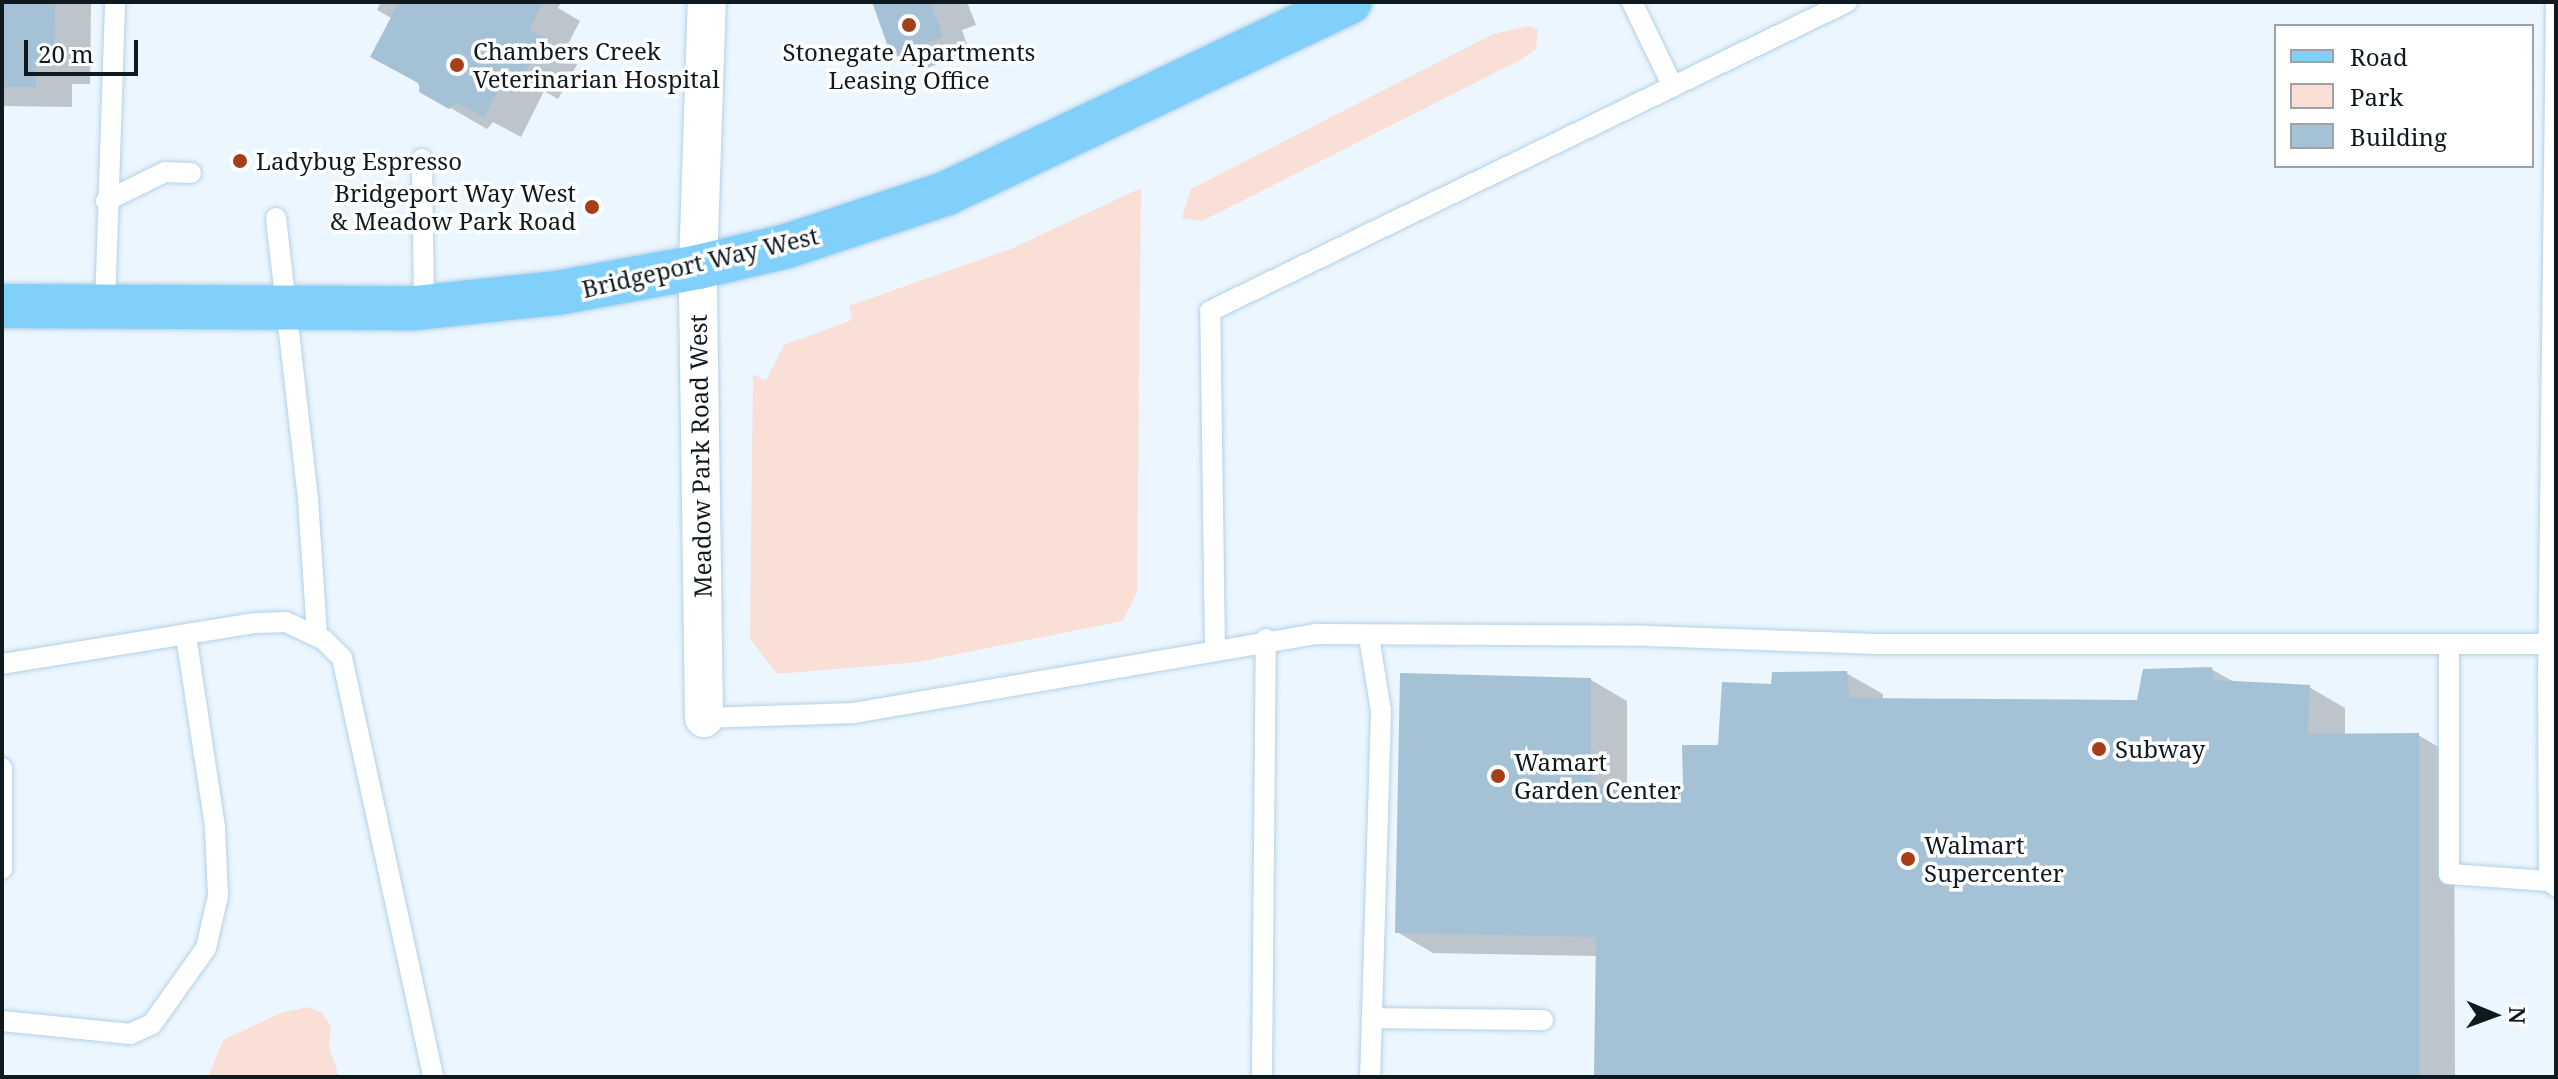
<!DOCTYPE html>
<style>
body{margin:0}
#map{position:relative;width:2558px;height:1079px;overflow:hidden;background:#ebf6ff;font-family:"Noto Serif",serif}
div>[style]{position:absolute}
.green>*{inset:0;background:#fadfd6}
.shadow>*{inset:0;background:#0003}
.building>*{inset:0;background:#a5c1d5}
.roads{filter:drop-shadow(0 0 2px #b4d1e5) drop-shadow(0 0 2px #b4d1e5)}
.service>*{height:20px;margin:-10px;padding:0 10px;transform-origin:10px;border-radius:10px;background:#fff}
.minor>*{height:38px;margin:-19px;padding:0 19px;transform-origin:19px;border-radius:19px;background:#fff}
.primary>*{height:44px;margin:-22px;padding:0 22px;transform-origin:22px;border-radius:22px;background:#80d0fb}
.dots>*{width:22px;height:22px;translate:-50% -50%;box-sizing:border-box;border:4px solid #fff;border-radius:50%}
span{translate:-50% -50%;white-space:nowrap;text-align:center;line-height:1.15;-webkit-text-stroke:7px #fff;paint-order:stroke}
.poi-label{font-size:24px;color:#0e1920}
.left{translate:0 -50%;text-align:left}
.right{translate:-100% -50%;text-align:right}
.street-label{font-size:24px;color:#0e1920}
.frame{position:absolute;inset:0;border:4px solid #0e1920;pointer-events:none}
.legend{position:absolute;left:2274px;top:24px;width:260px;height:144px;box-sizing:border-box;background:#fff;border:2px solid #9fa3a6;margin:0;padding:10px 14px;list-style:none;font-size:24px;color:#0e1920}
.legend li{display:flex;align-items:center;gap:16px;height:40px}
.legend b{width:40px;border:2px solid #9fa3a6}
.north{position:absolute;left:2454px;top:975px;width:80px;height:80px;-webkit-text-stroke:6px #fff;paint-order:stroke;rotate:91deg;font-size:22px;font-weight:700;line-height:32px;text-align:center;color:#0e1920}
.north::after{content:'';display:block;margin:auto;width:28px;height:36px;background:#0e1920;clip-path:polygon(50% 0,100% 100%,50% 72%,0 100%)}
.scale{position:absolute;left:24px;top:40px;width:114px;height:36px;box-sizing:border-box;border:4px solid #0e1920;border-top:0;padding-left:10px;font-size:24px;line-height:28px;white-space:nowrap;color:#0e1920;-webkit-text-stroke:6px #fff;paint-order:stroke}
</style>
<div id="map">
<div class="green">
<i style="clip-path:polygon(1530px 26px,1538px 29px,1536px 49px,1520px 60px,1216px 214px,1201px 221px,1182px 218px,1191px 189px,1493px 34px)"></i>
<i style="clip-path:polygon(1141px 188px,1137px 592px,1123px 621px,919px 662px,777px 674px,750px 639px,753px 374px,766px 381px,784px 345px,852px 320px,849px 306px,1013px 248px)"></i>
<i style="clip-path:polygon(307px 1007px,322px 1013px,331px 1026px,329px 1046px,339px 1077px,208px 1077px,223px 1040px,281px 1013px)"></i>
</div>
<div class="shadow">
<i style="clip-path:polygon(2px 2px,91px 2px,90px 84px,72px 84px,72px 107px,2px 106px)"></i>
<i style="clip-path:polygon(381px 2px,561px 2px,558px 8px,580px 21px,564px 52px,579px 61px,558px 99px,544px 91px,521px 137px,493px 122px,487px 129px,421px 91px,393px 19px,377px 10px)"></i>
<i style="clip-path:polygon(874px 2px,967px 2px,976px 25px,962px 30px,970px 53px,921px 70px,892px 54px)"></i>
<i style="clip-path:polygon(2211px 669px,2236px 683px,2309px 687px,2345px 708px,2345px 736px,2418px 735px,2454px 756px,2455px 1077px,1596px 1077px,1598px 956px,1433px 953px,1397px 932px,1591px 680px,1627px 701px,1627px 786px,1685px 787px,1773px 686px,1846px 673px,1883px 694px,1883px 700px,2139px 702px)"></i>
</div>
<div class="building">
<i style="clip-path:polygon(2px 2px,55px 2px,54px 64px,36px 64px,36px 87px,2px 87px)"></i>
<i style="clip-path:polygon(399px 2px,543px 2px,529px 30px,544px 38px,521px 80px,507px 72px,484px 117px,456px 103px,449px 109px,419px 92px,420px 84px,370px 57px)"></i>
<i style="clip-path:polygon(872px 2px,930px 2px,943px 37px,891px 55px)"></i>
<i style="clip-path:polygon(2212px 667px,2214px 680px,2310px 685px,2308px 734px,2419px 733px,2419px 1077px,1594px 1077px,1596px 937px,1395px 933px,1400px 673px,1591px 678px,1591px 784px,1683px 785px,1682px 745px,1718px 745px,1722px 682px,1771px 684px,1772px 672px,1847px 671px,1850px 698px,2137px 700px,2143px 669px)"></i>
</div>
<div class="roads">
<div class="service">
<i style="left:1632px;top:2px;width:94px;rotate:64.2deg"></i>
<i style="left:2556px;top:2px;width:688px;rotate:90.67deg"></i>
<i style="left:2548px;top:690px;width:191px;rotate:89.7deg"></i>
<i style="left:2549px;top:881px;width:9px;rotate:36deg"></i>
<i style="left:422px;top:159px;width:148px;rotate:89.2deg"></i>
<i style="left:106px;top:201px;width:66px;rotate:-26.2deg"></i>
<i style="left:165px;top:172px;width:26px;rotate:2deg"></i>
<i style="left:276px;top:218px;width:283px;rotate:83.5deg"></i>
<i style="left:308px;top:499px;width:136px;rotate:86.2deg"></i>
<i style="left:105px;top:307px;width:305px;rotate:-88.1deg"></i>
<i style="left:1369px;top:637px;width:75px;rotate:80.8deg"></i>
<i style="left:1381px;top:711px;width:366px;rotate:91.7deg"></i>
<i style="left:2449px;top:645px;width:229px;rotate:90deg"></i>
<i style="left:2449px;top:874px;width:100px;rotate:4deg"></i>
<i style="left:1215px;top:650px;width:339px;rotate:-90.8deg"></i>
<i style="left:1210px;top:311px;width:708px;rotate:-25.88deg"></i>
<i style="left:2px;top:664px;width:257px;rotate:-9.2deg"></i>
<i style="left:256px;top:623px;width:30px;rotate:-2deg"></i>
<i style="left:286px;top:622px;width:42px;rotate:25.3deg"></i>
<i style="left:324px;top:640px;width:25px;rotate:45deg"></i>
<i style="left:342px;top:658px;width:429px;rotate:77.7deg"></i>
<i style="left:704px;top:718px;width:150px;rotate:-1.9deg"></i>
<i style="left:854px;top:713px;width:470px;rotate:-9.7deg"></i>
<i style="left:1317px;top:634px;width:331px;rotate:0.3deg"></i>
<i style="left:1648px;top:636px;width:227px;rotate:2deg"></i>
<i style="left:1875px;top:644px;width:681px"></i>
<i style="left:2px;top:768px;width:101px;rotate:90deg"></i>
<i style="left:1375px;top:1018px;width:168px;rotate:0.7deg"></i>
<i style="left:2px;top:1021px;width:129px;rotate:5.8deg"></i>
<i style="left:130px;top:1034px;width:24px;rotate:-24deg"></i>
<i style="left:152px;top:1024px;width:93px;rotate:-54.6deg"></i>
<i style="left:206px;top:948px;width:53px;rotate:-77deg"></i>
<i style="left:218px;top:896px;width:69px;rotate:-92.5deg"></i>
<i style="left:215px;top:827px;width:193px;rotate:-98.6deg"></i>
<i style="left:1262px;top:1077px;width:438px;rotate:-89.5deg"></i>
</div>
<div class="minor">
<i style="left:704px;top:718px;width:451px;rotate:-90.8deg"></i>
<i style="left:698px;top:267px;width:265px;rotate:-88.1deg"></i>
</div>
<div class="primary">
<i style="left:2px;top:306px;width:414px;rotate:0.3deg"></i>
<i style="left:416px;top:308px;width:142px;rotate:-6.1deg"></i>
<i style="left:557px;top:293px;width:143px;rotate:-10.4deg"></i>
<i style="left:698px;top:267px;width:91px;rotate:-13.3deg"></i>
<i style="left:787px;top:246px;width:169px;rotate:-18.3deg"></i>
<i style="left:947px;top:193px;width:446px;rotate:-25.4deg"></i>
</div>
</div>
<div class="dots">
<i style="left:909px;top:25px;background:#a53f1a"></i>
<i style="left:457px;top:65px;background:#a53f1a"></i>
<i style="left:240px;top:161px;background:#a53f1a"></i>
<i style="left:592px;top:207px;background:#a53f1a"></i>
<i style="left:2099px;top:749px;background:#a53f1a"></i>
<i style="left:1498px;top:776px;background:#a53f1a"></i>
<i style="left:1908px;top:859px;background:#a53f1a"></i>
</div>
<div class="poi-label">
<span class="left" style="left:473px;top:65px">Chambers Creek<br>Veterinarian Hospital</span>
<span style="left:909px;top:66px">Stonegate Apartments<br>Leasing Office</span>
<span class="left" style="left:256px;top:161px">Ladybug Espresso</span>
<span class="right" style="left:576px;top:207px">Bridgeport Way West<br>&amp; Meadow Park Road</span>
<span class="left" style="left:2115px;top:749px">Subway</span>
<span class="left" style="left:1514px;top:776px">Wamart<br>Garden Center</span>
<span class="left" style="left:1924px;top:859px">Walmart<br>Supercenter</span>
</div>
<div class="street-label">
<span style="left:700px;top:262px;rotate:-13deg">Bridgeport Way West</span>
<span style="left:700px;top:456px;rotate:-91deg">Meadow Park Road West</span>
</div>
<div class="frame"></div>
<ul class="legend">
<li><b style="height:10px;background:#80d0fb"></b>Road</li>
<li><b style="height:22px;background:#fadfd6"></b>Park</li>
<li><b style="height:22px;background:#a5c1d5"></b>Building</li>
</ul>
<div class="north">N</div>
<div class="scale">20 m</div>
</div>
